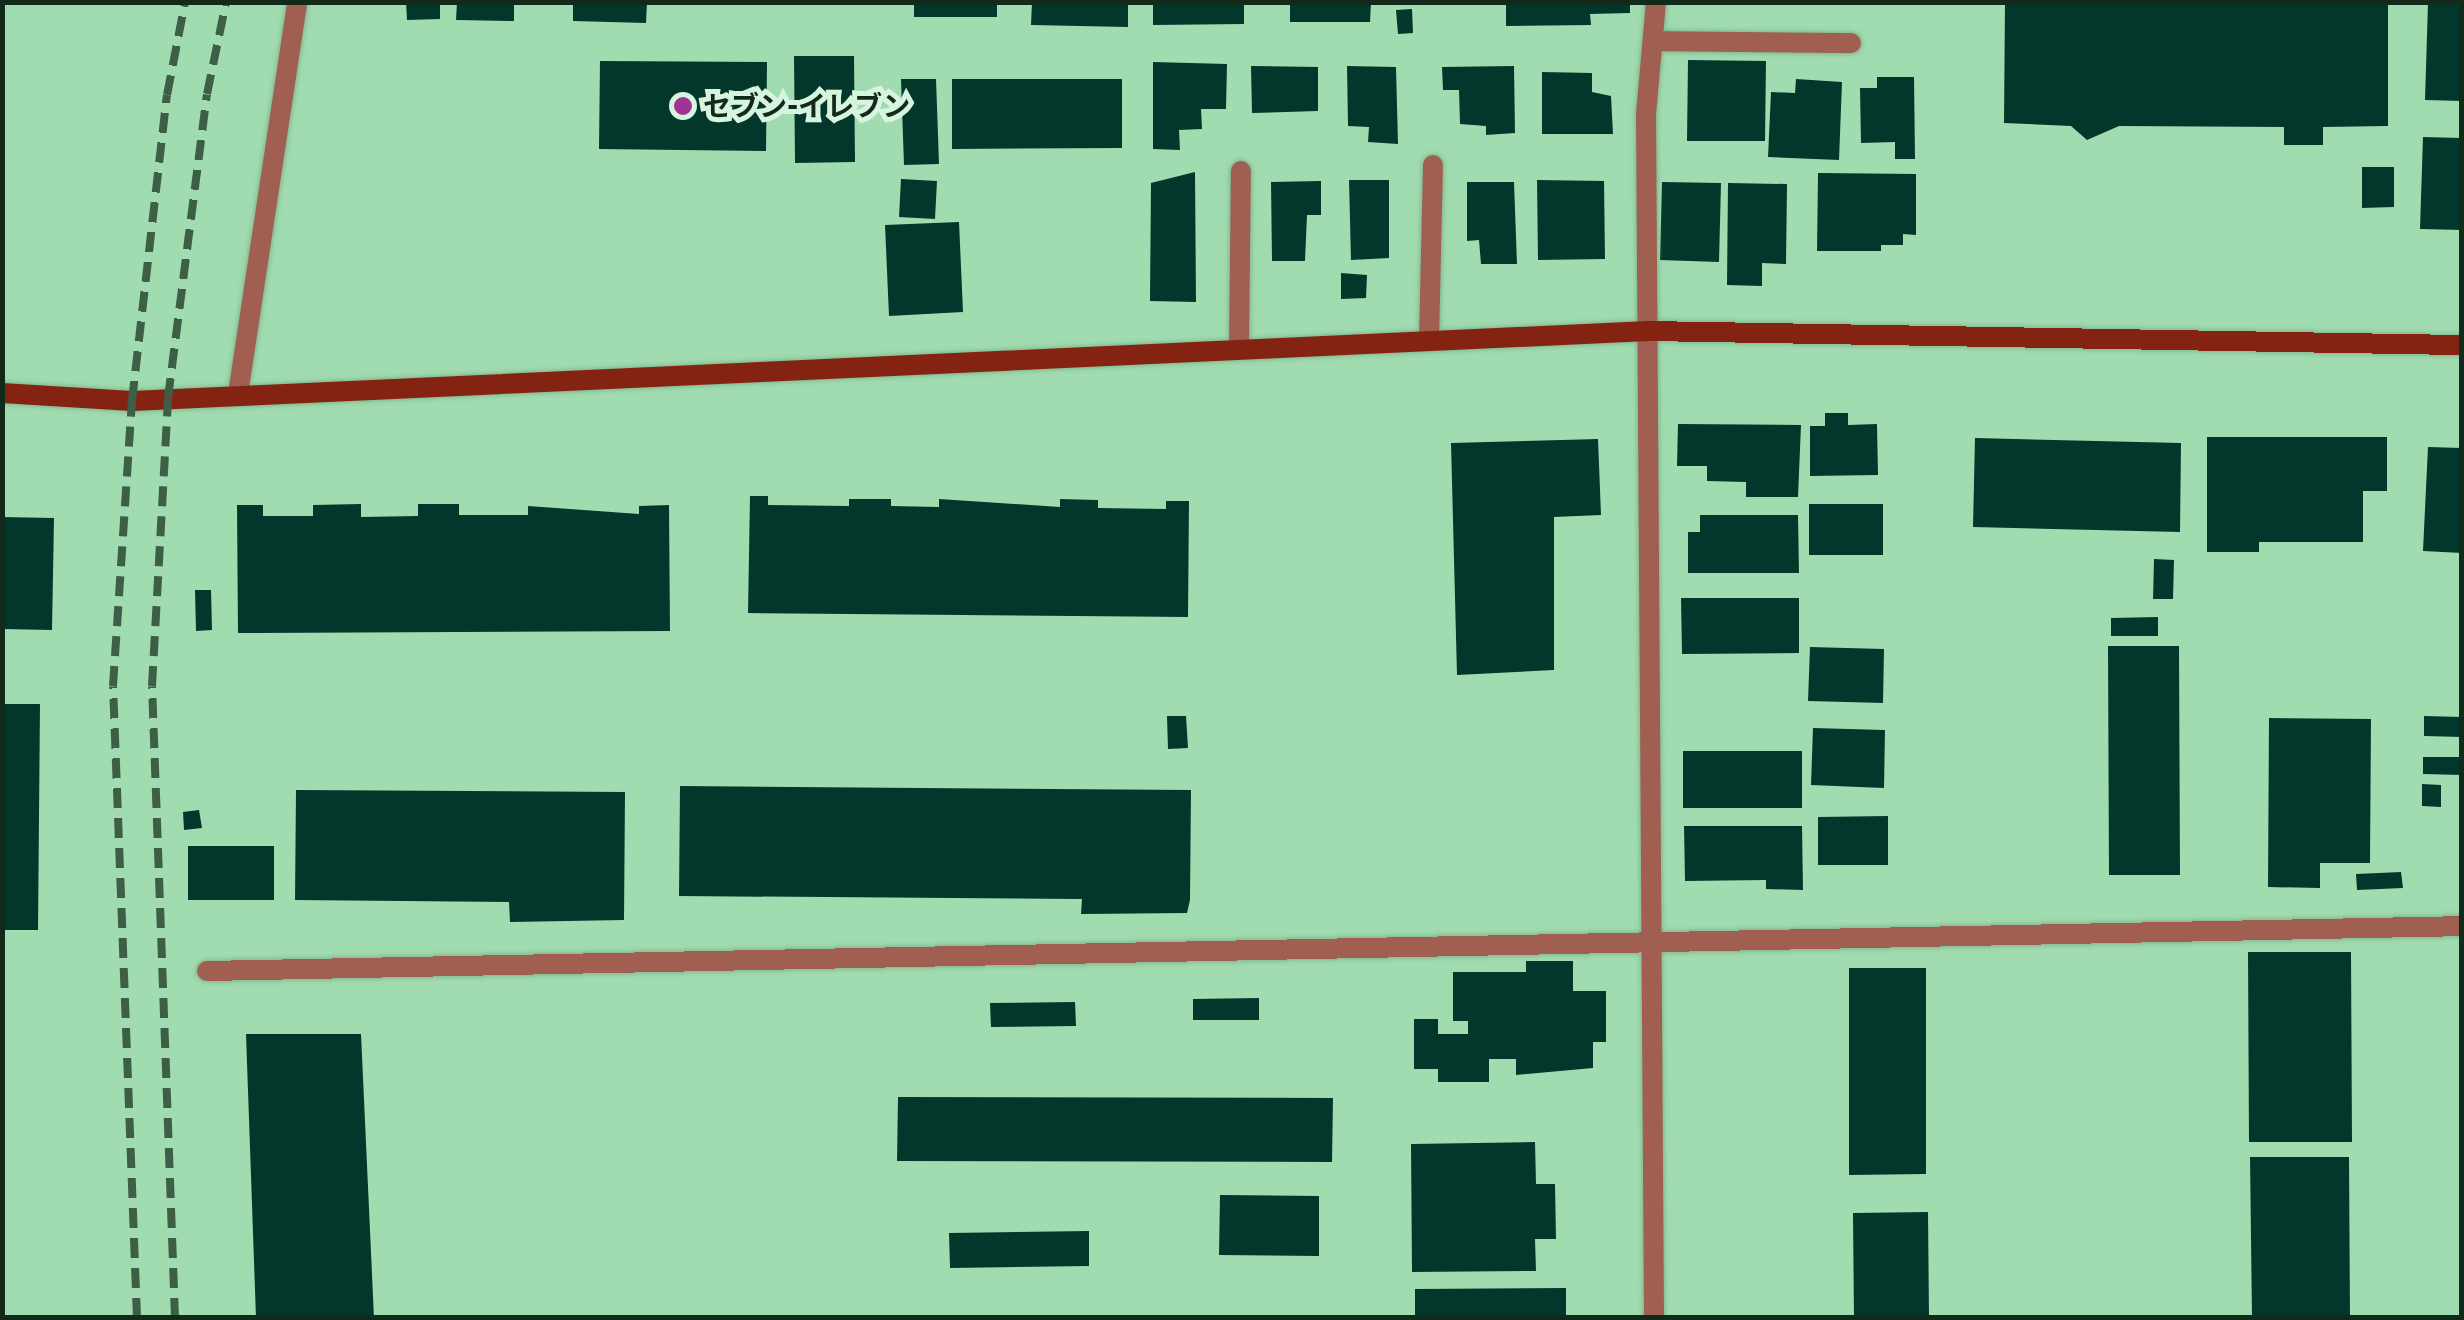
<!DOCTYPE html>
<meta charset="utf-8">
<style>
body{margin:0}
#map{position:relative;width:2464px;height:1320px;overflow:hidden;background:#a0dcb0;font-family:"IBM Plex Sans","Noto Sans JP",sans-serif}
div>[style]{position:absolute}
.building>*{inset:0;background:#04372b}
.roads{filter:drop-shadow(0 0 2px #84b892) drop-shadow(0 0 2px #84b892)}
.street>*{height:20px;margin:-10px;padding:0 10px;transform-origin:10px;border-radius:10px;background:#a05f51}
.secondary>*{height:20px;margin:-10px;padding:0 10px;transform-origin:10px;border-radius:10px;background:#842311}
.rail>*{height:8px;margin-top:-4px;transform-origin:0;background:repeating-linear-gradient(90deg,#3c5f46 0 20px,transparent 0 30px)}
.dots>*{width:28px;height:28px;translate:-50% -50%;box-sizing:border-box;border:5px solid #d7f4de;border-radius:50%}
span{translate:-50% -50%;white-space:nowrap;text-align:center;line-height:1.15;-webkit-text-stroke:10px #d7f4de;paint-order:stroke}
.poi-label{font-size:28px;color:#122a1a;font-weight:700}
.left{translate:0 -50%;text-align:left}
.frame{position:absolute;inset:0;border:5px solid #122a1a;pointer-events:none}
</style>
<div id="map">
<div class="building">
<i style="clip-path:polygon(406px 2px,440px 2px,440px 19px,407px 20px)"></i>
<i style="clip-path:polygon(457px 2px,514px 2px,514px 21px,456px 20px)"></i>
<i style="clip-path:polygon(573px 2px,647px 2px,646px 23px,573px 21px)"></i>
<i style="clip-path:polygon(914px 2px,997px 2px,997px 17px,914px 17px)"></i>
<i style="clip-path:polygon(1032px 2px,1128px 2px,1128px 27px,1031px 25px)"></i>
<i style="clip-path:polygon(1153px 2px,1244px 2px,1244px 24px,1153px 25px)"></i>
<i style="clip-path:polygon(1290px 2px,1371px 2px,1370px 22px,1290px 22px)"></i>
<i style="clip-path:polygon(1506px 2px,1630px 2px,1630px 13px,1590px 14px,1591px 25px,1506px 26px)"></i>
<i style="clip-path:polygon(2005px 2px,2388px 2px,2388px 126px,2323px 127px,2323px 145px,2284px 145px,2284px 127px,2119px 126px,2087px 140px,2071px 126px,2004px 123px)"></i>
<i style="clip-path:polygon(2428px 2px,2462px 2px,2462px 101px,2425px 100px)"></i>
<i style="clip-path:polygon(1412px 9px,1413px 33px,1398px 34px,1396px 10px)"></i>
<i style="clip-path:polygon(794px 56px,854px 56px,855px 162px,795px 163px)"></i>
<i style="clip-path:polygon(1688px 60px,1766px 61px,1765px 141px,1687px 141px)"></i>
<i style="clip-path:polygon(600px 61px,767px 62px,766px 151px,599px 149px)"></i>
<i style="clip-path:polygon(1153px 62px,1227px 64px,1226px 109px,1201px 109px,1202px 129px,1179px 130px,1180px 150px,1153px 149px)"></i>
<i style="clip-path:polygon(1251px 66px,1318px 67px,1318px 111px,1252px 113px)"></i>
<i style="clip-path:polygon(1347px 66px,1396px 67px,1398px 144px,1368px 142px,1369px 127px,1348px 126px)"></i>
<i style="clip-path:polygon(1514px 66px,1515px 133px,1486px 135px,1486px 126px,1460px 124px,1459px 90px,1443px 90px,1442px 67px)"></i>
<i style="clip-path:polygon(1542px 72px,1592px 73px,1592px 92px,1611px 96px,1613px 134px,1542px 134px)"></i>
<i style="clip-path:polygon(1877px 77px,1914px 77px,1915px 159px,1895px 159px,1895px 142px,1861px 143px,1860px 88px,1877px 88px)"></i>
<i style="clip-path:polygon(901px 79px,936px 79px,939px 164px,904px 165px)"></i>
<i style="clip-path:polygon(952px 79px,1122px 79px,1122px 148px,952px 149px)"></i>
<i style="clip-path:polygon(1796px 79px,1842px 82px,1839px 160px,1768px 157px,1771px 92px,1795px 93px)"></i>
<i style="clip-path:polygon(2423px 137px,2462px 138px,2462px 230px,2420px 229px)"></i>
<i style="clip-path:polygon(2362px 167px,2394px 167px,2394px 207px,2362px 208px)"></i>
<i style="clip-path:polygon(1195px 172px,1196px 302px,1150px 301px,1151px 183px)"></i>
<i style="clip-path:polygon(1818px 173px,1916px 174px,1916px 235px,1903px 234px,1903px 245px,1881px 245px,1881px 251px,1817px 251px)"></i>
<i style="clip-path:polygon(901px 179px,937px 181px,935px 219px,899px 217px)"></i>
<i style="clip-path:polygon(1349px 180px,1389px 180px,1389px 258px,1351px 260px)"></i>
<i style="clip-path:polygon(1537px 180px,1604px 181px,1605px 259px,1538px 260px)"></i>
<i style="clip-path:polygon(1321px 181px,1321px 215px,1307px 215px,1305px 261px,1272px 261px,1271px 182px)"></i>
<i style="clip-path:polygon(1467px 182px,1514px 182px,1517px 264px,1481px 264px,1479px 240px,1467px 241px)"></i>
<i style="clip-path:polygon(1662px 182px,1721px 183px,1719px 262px,1660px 260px)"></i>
<i style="clip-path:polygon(1728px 183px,1787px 184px,1786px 264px,1762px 263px,1762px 286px,1727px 285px)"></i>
<i style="clip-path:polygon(959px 222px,963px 312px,889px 316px,885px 225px)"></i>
<i style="clip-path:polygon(1341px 273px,1367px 275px,1366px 298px,1341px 299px)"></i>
<i style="clip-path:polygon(1825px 413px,1848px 413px,1848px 425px,1877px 424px,1878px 475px,1810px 476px,1810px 426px,1825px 426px)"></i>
<i style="clip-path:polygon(1678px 424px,1801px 425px,1798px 497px,1746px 497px,1746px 482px,1707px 481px,1707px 466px,1677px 466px)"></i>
<i style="clip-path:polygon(2207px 437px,2387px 437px,2387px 491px,2363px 491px,2363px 542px,2259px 542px,2259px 552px,2207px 552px)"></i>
<i style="clip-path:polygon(1975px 438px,2181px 443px,2180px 532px,1973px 527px)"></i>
<i style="clip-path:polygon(1598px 439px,1601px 515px,1554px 517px,1554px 670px,1457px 675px,1451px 443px)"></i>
<i style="clip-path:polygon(2428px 447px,2462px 448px,2462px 553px,2423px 551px)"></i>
<i style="clip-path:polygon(750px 496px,768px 496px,768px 505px,849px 506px,849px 499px,891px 499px,891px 506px,939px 507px,939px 499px,1060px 507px,1060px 499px,1098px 500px,1098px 508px,1166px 509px,1166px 501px,1189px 501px,1188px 617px,748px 613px)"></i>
<i style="clip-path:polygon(361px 504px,361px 517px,418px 516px,418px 504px,459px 504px,459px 515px,528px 515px,528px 506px,639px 514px,639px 506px,669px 505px,670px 631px,238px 633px,237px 505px,263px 505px,263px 516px,313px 516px,313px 505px)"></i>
<i style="clip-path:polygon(1809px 504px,1883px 504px,1883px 555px,1809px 555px)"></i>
<i style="clip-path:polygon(1700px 515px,1798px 515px,1799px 573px,1688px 573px,1688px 532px,1700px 532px)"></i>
<i style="clip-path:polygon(2px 517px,54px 518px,52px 630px,2px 629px)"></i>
<i style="clip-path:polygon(2154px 559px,2174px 560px,2173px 599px,2153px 599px)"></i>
<i style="clip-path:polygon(195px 590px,211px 590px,212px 630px,196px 631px)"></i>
<i style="clip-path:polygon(1681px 598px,1799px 598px,1799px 653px,1682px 654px)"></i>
<i style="clip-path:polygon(2158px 617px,2158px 636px,2111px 636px,2111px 618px)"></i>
<i style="clip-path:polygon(2108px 646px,2179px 646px,2180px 875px,2109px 875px)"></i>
<i style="clip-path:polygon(1810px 647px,1884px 649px,1883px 703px,1808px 701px)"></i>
<i style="clip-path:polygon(2px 704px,40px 704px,38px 930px,2px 930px)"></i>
<i style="clip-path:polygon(1167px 716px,1186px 716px,1188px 748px,1168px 749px)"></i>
<i style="clip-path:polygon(2424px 716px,2462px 717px,2462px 737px,2424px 736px)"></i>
<i style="clip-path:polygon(2269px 718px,2371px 719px,2370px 863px,2320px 863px,2320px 888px,2268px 887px)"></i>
<i style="clip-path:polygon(1813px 728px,1885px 730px,1884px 788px,1811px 785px)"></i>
<i style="clip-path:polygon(1683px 751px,1802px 751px,1802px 808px,1683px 808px)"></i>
<i style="clip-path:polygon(2423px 757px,2462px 757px,2462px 775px,2423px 774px)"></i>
<i style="clip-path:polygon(2422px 784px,2441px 785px,2441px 807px,2422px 806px)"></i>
<i style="clip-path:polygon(680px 786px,1191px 790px,1190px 900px,1187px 913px,1081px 914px,1082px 899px,679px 896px)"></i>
<i style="clip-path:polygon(296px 790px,625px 792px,624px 920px,510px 922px,509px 902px,295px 900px)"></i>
<i style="clip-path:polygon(199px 810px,202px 828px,184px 830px,183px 812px)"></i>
<i style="clip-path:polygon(1888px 816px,1888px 865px,1818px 865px,1818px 817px)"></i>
<i style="clip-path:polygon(1684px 826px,1802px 826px,1803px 890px,1766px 889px,1766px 880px,1685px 881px)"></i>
<i style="clip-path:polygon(188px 846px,274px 846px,274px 900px,188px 900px)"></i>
<i style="clip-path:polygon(2401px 872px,2403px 888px,2357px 890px,2356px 874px)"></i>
<i style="clip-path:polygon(2248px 952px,2351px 952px,2352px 1142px,2249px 1142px)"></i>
<i style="clip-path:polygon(1526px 961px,1573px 961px,1573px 991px,1606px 991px,1606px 1042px,1593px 1042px,1593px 1068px,1516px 1075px,1516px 1059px,1489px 1059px,1489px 1082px,1438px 1082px,1438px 1069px,1414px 1069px,1414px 1019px,1438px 1019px,1438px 1034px,1468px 1034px,1468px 1021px,1453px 1021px,1453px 972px,1526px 972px)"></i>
<i style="clip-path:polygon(1849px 968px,1926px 968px,1926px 1174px,1849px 1175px)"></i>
<i style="clip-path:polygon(1259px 998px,1259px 1020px,1193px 1020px,1193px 999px)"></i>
<i style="clip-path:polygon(1075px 1002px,1076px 1026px,991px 1027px,990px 1003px)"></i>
<i style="clip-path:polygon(246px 1034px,361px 1034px,374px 1318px,256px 1318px)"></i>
<i style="clip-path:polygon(898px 1097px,1333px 1098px,1332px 1162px,897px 1161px)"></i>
<i style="clip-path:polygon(1535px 1142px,1536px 1184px,1555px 1184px,1556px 1239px,1535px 1239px,1536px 1271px,1412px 1272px,1411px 1144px)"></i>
<i style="clip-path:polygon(2250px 1157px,2349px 1157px,2350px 1318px,2252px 1318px)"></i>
<i style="clip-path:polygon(1220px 1195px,1319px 1196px,1319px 1256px,1219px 1255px)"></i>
<i style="clip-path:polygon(1928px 1212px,1929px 1318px,1854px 1318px,1853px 1213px)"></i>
<i style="clip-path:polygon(1089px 1231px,1089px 1266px,950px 1268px,949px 1233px)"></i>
<i style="clip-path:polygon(1566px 1288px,1566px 1318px,1415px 1318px,1415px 1289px)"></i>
</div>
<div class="roads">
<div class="street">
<i style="left:1653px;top:41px;width:198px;rotate:0.6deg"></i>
<i style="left:1429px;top:341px;width:176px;rotate:-88.7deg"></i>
<i style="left:1239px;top:349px;width:178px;rotate:-89.4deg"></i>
<i style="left:238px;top:394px;width:396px;rotate:-81.4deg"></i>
<i style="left:207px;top:971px;width:2255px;rotate:-1.14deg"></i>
<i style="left:1654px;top:1318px;width:1204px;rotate:-90.38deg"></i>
<i style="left:1646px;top:114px;width:112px;rotate:-84.9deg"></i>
</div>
<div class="secondary">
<i style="left:2px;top:393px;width:130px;rotate:3.5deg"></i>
<i style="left:132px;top:401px;width:1518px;rotate:-2.64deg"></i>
<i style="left:1648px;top:331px;width:814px;rotate:0.99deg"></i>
</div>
</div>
<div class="rail">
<i style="left:137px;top:1318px;width:632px;rotate:-92.17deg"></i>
<i style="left:113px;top:686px;width:286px;rotate:-86.2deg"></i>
<i style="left:132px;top:401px;width:308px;rotate:-83.5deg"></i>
<i style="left:167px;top:95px;width:95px;rotate:-79deg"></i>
<i style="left:175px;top:1318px;width:632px;rotate:-92.08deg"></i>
<i style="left:152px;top:686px;width:288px;rotate:-86.8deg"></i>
<i style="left:168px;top:398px;width:306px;rotate:-82.7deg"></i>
<i style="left:207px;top:94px;width:94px;rotate:-78.3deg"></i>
</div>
<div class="dots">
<i style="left:683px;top:106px;background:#a03394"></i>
</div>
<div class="poi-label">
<span class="left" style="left:703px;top:106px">セブン-イレブン</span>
</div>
<div class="frame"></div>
</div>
